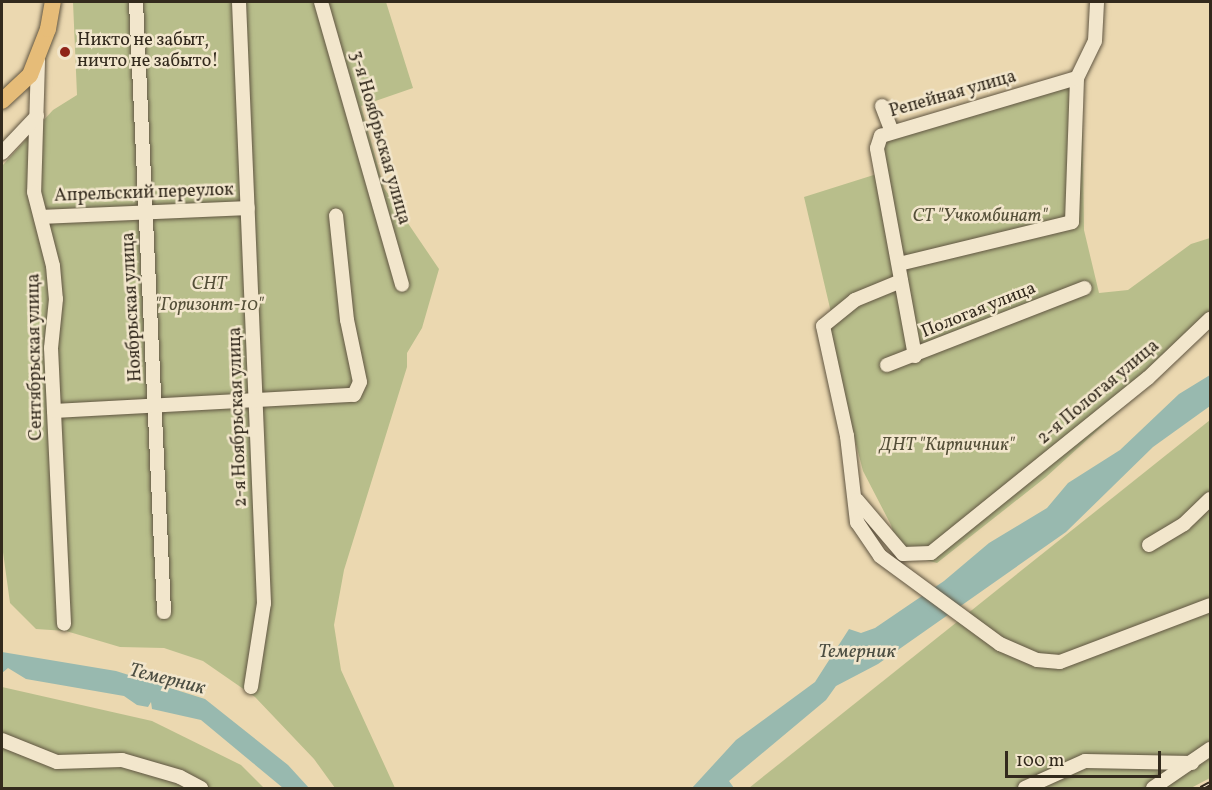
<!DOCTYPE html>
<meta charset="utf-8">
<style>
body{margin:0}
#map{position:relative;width:1212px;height:790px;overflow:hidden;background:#ebd8b0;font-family:Vollkorn,serif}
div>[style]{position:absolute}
.green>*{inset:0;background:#b8be8b}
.water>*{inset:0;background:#98b9af}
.roads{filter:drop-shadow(0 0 2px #615642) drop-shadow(0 0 2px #615642)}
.minor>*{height:14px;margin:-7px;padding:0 7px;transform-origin:7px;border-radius:7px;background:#f2e6cc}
.major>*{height:16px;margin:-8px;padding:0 8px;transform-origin:8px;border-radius:8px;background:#e6bc78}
.rail>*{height:5px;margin-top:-2.5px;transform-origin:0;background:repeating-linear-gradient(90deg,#f2e6cc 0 9px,#332a1d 0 18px);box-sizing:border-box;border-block:2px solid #332a1d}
.dots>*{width:16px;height:16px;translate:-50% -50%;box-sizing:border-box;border:3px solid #f2e6cc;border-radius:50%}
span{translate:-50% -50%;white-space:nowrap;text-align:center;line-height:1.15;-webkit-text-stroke:5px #f2e6cc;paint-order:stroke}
.poi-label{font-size:18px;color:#332a1d}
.left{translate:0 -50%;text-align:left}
.street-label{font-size:18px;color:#332a1d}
.park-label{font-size:18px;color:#544f38;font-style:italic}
.water-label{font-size:20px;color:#4c4e42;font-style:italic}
.frame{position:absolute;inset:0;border:3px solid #332a1d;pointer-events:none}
.scale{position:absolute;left:1005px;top:751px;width:156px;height:27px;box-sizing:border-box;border:3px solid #332a1d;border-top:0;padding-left:8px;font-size:18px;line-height:21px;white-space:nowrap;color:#332a1d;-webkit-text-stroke:4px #f2e6cc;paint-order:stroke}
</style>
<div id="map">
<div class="green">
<i style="clip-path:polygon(73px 2px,386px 2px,413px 88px,361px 106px,384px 188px,439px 269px,422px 328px,407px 353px,407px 367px,344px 570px,334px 625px,341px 670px,395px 788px,335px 788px,314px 759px,255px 697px,203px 661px,164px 648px,120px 647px,66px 631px,36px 629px,10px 603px,2px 545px,2px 166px,53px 110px,77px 95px)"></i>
<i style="clip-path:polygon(1082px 84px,1084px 230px,1099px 293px,1128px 290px,1191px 244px,1210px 238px,1210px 328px,1046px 477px,937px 563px,899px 553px,891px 525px,863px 471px,825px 325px,833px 321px,804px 197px,880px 173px,874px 135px)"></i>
<i style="clip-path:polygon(1210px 420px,1210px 778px,1191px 788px,749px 788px)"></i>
<i style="clip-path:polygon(2px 687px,152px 721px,241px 765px,264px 788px,2px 788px)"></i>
</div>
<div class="water">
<i style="clip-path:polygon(1210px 375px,1210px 406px,1153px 447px,1066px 532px,878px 664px,836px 686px,826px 700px,729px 781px,734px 788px,692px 788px,736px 740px,815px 682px,849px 629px,861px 633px,875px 628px,944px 581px,989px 543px,1047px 508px,1068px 483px,1120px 450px,1179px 394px)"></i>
<i style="clip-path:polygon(2px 652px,116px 671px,205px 699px,288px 765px,309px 788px,283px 788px,201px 720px,152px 709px,151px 702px,148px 707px,137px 705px,124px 696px,26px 679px,8px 668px,2px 673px)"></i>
</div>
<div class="roads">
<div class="minor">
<i style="left:136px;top:2px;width:611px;rotate:87.37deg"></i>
<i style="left:239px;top:2px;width:602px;rotate:87.62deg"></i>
<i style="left:264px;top:603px;width:85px;rotate:98.8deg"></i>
<i style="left:321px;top:2px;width:294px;rotate:74deg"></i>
<i style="left:38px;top:61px;width:131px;rotate:91.7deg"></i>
<i style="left:34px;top:192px;width:76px;rotate:75.6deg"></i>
<i style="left:53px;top:266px;width:33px;rotate:85deg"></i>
<i style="left:56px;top:299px;width:49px;rotate:95.8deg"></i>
<i style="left:51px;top:348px;width:276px;rotate:87.3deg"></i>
<i style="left:882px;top:106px;width:26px;rotate:69deg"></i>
<i style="left:2px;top:153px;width:51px;rotate:-46.6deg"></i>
<i style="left:41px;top:217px;width:207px;rotate:-2.5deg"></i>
<i style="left:899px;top:264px;width:178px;rotate:-13.6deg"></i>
<i style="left:1072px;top:222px;width:144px;rotate:-88deg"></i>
<i style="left:1077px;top:78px;width:41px;rotate:-64.1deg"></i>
<i style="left:1095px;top:41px;width:39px;rotate:-87deg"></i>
<i style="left:901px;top:281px;width:50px;rotate:157.6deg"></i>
<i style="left:855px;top:300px;width:41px;rotate:140.9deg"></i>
<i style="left:823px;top:326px;width:113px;rotate:77.7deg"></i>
<i style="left:847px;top:436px;width:87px;rotate:83.4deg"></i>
<i style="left:857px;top:522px;width:41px;rotate:55.9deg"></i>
<i style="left:880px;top:556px;width:149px;rotate:36.3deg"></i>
<i style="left:1000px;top:644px;width:40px;rotate:23.4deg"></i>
<i style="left:1037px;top:660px;width:23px;rotate:5deg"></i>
<i style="left:1060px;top:662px;width:160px;rotate:-20.8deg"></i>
<i style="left:915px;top:356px;width:211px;rotate:-100.4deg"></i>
<i style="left:877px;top:148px;width:13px;rotate:-72deg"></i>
<i style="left:881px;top:136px;width:204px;rotate:-16.5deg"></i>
<i style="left:887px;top:365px;width:212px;rotate:-21.3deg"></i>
<i style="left:54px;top:411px;width:300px;rotate:-3.1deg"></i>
<i style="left:354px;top:395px;width:14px;rotate:-65deg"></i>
<i style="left:360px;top:382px;width:63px;rotate:-101.8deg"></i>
<i style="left:347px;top:320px;width:105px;rotate:-96deg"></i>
<i style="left:857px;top:500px;width:71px;rotate:49.6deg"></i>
<i style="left:903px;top:554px;width:28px;rotate:-2deg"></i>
<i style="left:931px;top:553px;width:279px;rotate:-38.9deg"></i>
<i style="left:1148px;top:378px;width:86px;rotate:-43.6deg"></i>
<i style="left:1149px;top:545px;width:41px;rotate:-31deg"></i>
<i style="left:1184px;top:524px;width:36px;rotate:-44deg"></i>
<i style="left:2px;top:740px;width:59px;rotate:21.8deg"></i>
<i style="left:57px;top:762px;width:65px;rotate:-1.8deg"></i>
<i style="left:122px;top:760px;width:60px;rotate:16.3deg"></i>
<i style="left:180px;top:777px;width:24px;rotate:28deg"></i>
<i style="left:1025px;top:788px;width:66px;rotate:-24.2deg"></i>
<i style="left:1085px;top:761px;width:107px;rotate:1.1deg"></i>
<i style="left:1153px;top:788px;width:69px;rotate:-34.4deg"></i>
</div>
<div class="major">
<i style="left:2px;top:101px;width:38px;rotate:-43deg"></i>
<i style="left:30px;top:75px;width:49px;rotate:-68.6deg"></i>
<i style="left:48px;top:29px;width:27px;rotate:-80deg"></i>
</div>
</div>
<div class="rail">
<i style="left:1201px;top:788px;width:10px;rotate:-29deg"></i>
</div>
<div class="dots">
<i style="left:65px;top:52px;background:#8f2418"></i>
</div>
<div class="poi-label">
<span class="left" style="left:77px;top:52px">Никто не забыт,<br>ничто не забыто!</span>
</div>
<div class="street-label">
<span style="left:953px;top:95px;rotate:-16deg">Репейная улица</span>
<span style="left:379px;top:138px;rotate:74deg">3-я Ноябрьская улица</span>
<span style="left:144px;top:194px;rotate:-2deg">Апрельский переулок</span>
<span style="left:133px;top:307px;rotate:-93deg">Ноябрьская улица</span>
<span style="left:979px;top:311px;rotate:-22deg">Пологая улица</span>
<span style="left:36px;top:357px;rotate:-91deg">Сентябрьская улица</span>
<span style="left:1099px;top:393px;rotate:-40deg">2-я Пологая улица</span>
<span style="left:239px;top:417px;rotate:-92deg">2-я Ноябрьская улица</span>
</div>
<div class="park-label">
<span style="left:980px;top:217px">СТ "Учкомбинат"</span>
<span style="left:209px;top:296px">СНТ<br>"Горизонт-10"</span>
<span style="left:947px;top:446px">ДНТ "Кирпичник"</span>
</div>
<div class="water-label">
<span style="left:857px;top:652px">Темерник</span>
<span style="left:167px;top:680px;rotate:14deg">Темерник</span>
</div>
<div class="frame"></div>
<div class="scale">100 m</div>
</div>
